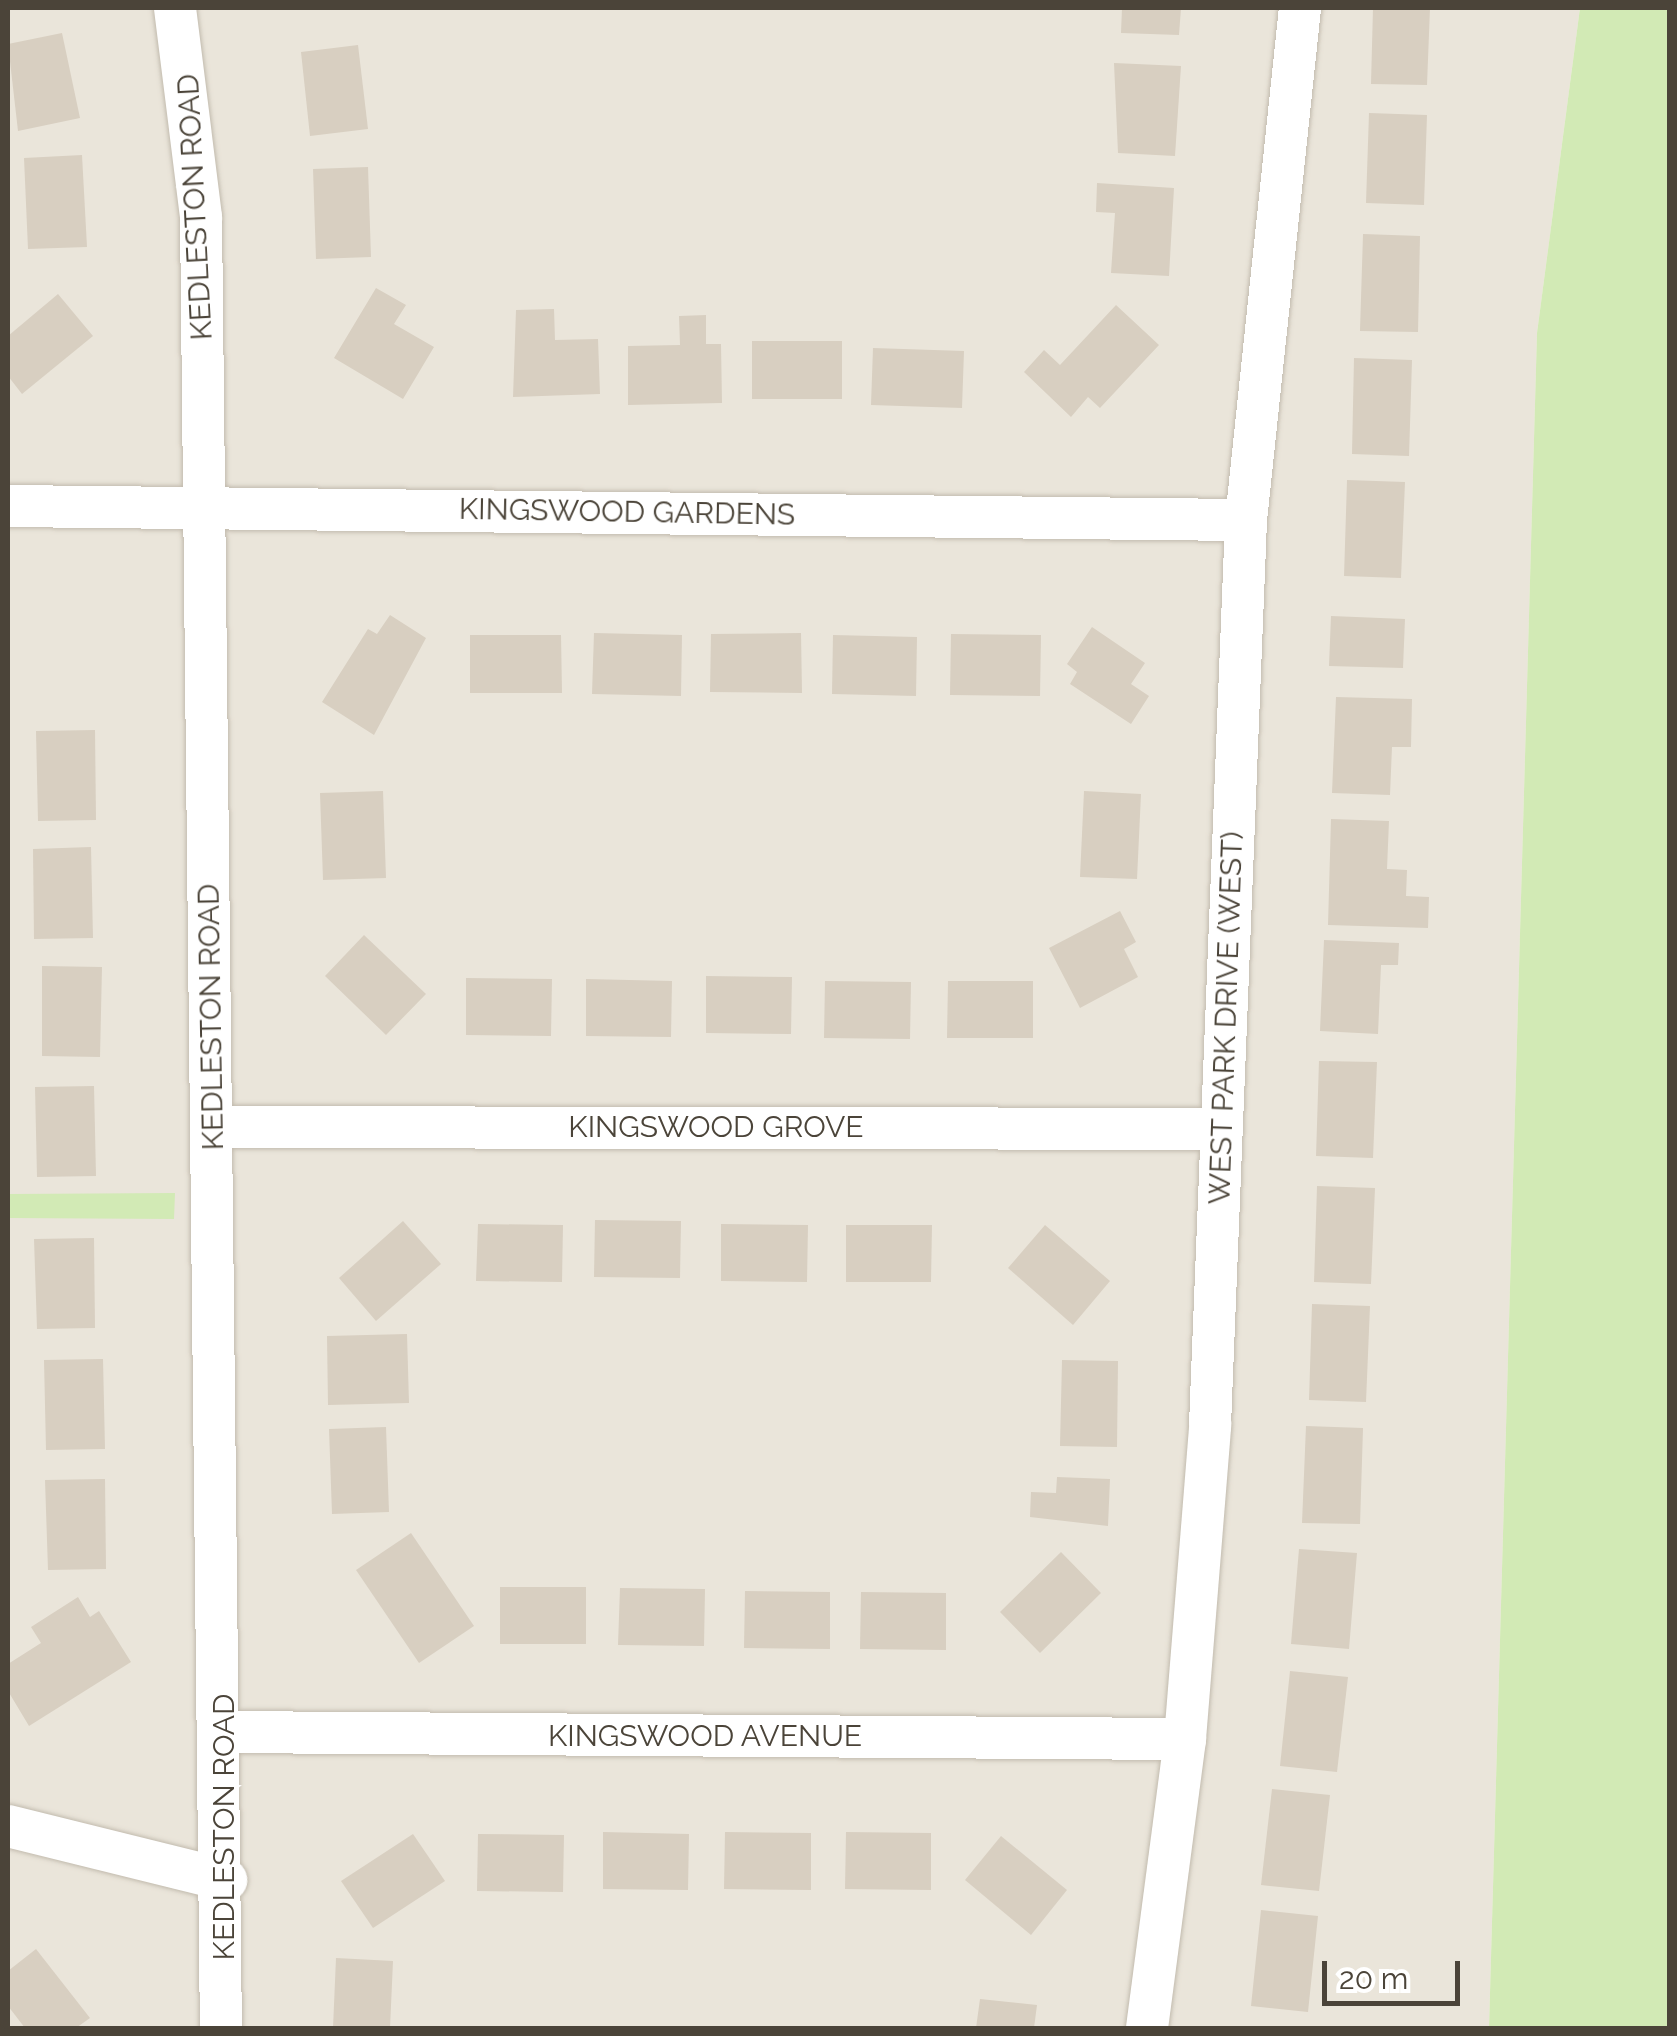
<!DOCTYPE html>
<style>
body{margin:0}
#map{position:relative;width:1677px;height:2036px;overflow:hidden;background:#f6f3ec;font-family:Raleway,sans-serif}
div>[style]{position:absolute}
.residential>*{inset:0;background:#eae5da}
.green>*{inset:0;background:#d2eab5}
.building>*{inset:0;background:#d8cfc1}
.roads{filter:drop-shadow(0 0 2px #c2bbae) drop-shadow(0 0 2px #c2bbae)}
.minor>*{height:42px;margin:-21px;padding:0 21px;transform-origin:21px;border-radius:21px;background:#fff}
span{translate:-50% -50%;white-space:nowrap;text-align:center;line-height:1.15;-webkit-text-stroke:8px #fff;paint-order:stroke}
.street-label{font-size:30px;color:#4b4439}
.frame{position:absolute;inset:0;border:10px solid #4b4439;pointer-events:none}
.scale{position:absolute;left:1322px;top:1961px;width:138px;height:45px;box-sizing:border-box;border:5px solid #4b4439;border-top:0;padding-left:12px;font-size:30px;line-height:35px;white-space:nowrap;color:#4b4439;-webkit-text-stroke:8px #fff;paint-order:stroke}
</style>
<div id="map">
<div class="residential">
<i style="clip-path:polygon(8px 8px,1580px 8px,1537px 333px,1489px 2028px,8px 2028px)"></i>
</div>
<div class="green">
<i style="clip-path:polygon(1580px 8px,1670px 8px,1670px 2028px,1489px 2028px,1537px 333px)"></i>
<i style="clip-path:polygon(175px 1193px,174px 1219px,8px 1218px,8px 1194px)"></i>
</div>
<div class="building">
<i style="clip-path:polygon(1122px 8px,1181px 8px,1179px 35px,1121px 33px)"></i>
<i style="clip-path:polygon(1373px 8px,1430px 8px,1427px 85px,1371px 84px)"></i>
<i style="clip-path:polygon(62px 33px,80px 118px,18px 131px,8px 44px)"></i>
<i style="clip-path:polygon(358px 45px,368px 129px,310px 136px,301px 52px)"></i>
<i style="clip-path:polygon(1114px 63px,1181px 66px,1175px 156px,1118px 153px)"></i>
<i style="clip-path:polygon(1369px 113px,1427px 115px,1424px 205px,1366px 203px)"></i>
<i style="clip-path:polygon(82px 155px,87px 247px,28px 249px,24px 158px)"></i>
<i style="clip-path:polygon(368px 167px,371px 257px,316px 259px,313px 169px)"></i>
<i style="clip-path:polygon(1097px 183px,1174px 188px,1169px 276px,1111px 273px,1115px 213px,1096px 212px)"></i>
<i style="clip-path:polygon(1363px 234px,1420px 236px,1418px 332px,1360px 331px)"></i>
<i style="clip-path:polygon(376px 288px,406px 305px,394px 324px,434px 347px,403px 399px,334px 358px)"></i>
<i style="clip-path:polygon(58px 294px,93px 336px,22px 394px,8px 376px,8px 336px)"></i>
<i style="clip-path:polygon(1116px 305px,1159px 345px,1100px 408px,1088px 397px,1071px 417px,1024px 372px,1044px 350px,1060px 365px)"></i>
<i style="clip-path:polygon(554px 309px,555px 340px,598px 339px,600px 394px,513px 397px,516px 310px)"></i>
<i style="clip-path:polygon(706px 315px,706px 344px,721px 344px,722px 403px,628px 405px,628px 346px,680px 345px,679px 316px)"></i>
<i style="clip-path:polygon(752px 341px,842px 341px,842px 399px,752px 399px)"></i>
<i style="clip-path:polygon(873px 348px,964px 351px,962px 408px,871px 405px)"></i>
<i style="clip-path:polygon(1354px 358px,1412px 360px,1409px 456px,1352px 454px)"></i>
<i style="clip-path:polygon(1347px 480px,1405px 482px,1401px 578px,1344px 576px)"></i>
<i style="clip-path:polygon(390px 615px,426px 638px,374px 735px,322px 702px,368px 629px,377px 634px)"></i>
<i style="clip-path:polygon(1331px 616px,1405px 619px,1403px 668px,1329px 666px)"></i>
<i style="clip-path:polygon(1092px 627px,1145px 663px,1131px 684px,1149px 696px,1131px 724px,1070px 684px,1077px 672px,1067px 664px)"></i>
<i style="clip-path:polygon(594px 633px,682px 635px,681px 696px,592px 694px)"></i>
<i style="clip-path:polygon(801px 633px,802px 693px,710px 692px,711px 634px)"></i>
<i style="clip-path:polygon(951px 634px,1041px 635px,1040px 696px,950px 695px)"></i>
<i style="clip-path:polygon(470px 635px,561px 635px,562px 693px,470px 693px)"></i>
<i style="clip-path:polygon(833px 635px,917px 637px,916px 696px,832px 694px)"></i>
<i style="clip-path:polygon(1336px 697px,1412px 699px,1411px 747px,1392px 747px,1390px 795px,1332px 793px)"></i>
<i style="clip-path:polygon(95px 730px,96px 820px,38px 821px,36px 731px)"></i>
<i style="clip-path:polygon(383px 791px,386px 878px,323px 880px,320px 793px)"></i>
<i style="clip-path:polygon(1084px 791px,1141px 794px,1137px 879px,1080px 877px)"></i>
<i style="clip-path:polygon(1331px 819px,1389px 821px,1387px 869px,1407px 870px,1406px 896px,1429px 897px,1428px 928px,1328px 925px)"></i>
<i style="clip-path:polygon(91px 847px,93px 938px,34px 939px,33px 849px)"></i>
<i style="clip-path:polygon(1120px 911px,1136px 942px,1124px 949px,1138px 977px,1080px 1008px,1049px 948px)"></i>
<i style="clip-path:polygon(364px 935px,426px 994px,386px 1035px,325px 976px)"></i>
<i style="clip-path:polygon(1324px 940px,1399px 943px,1398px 965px,1381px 965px,1378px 1034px,1320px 1031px)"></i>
<i style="clip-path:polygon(42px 966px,102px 967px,100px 1057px,42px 1056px)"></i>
<i style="clip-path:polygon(706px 976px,792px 977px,791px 1034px,706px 1033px)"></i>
<i style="clip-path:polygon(466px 978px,552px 979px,551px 1036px,466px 1035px)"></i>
<i style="clip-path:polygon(586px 979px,672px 981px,671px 1037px,586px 1036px)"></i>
<i style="clip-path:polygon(825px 981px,911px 982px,910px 1039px,824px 1038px)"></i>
<i style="clip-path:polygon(948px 981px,1033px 981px,1033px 1038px,947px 1038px)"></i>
<i style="clip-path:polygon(1319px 1061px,1377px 1062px,1373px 1158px,1316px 1156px)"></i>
<i style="clip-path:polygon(94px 1086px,96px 1176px,37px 1177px,35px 1087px)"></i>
<i style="clip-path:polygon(1317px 1186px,1375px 1188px,1371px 1284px,1314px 1282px)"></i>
<i style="clip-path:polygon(595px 1220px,681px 1221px,680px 1278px,594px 1277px)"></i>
<i style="clip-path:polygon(403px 1221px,441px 1264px,376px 1321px,339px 1278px)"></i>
<i style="clip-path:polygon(478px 1224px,563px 1225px,562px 1282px,476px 1281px)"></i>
<i style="clip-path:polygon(721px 1224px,808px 1225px,807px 1282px,721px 1281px)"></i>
<i style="clip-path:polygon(846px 1225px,932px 1225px,931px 1282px,846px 1282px)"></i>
<i style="clip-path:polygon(1045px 1225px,1110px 1281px,1073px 1325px,1008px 1268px)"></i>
<i style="clip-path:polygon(94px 1238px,95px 1328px,37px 1329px,34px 1239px)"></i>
<i style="clip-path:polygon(1312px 1304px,1370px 1306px,1366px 1402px,1309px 1400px)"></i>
<i style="clip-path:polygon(407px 1334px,409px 1403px,328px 1405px,327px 1336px)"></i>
<i style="clip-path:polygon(103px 1359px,105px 1449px,46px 1450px,44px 1360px)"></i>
<i style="clip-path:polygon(1062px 1360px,1118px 1361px,1117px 1447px,1060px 1446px)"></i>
<i style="clip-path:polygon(1306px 1426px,1363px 1428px,1360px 1524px,1302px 1523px)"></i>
<i style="clip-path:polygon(386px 1427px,389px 1512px,332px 1514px,329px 1429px)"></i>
<i style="clip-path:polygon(1057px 1477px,1110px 1479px,1108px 1526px,1030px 1517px,1031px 1492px,1056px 1493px)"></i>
<i style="clip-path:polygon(105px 1479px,106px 1569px,48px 1570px,45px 1480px)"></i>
<i style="clip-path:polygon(411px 1533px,474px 1626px,419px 1663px,356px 1570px)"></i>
<i style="clip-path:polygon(1299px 1549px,1357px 1553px,1349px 1649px,1291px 1644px)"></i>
<i style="clip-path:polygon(1061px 1552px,1101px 1593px,1040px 1653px,1000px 1612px)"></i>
<i style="clip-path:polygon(500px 1587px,586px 1587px,586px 1644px,500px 1644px)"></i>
<i style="clip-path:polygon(620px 1588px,705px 1589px,704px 1646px,618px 1645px)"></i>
<i style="clip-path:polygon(745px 1591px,830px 1592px,830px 1649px,744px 1648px)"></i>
<i style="clip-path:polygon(861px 1592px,946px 1593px,946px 1650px,860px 1649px)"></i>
<i style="clip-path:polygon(78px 1597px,90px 1617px,99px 1611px,131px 1662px,29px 1726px,8px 1691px,8px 1664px,41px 1643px,31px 1627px)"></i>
<i style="clip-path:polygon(1290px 1671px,1348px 1677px,1337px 1772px,1280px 1766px)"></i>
<i style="clip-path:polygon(1272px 1789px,1330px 1795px,1319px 1891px,1261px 1885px)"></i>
<i style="clip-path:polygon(603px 1832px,689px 1834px,688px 1890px,603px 1889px)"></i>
<i style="clip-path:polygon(725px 1832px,811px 1833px,811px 1890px,724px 1889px)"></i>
<i style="clip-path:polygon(846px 1832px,931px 1833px,931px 1890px,845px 1889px)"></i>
<i style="clip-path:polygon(413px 1834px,445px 1881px,373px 1928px,341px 1881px)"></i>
<i style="clip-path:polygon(478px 1834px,564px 1835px,563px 1892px,477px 1891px)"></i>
<i style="clip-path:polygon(1001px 1836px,1067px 1890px,1031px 1935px,965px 1880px)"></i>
<i style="clip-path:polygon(1261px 1910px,1318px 1916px,1308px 2012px,1251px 2006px)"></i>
<i style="clip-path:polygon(36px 1949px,90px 2018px,76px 2028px,25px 2028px,8px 2006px,8px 1971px)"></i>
<i style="clip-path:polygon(336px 1958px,393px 1961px,390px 2028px,333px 2028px)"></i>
<i style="clip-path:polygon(980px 1999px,1037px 2005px,1034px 2028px,976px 2028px)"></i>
</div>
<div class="roads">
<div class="minor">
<i style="left:175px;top:8px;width:211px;rotate:82.9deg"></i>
<i style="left:201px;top:217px;width:1811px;rotate:89.37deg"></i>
<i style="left:8px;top:506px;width:1238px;rotate:0.65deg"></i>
<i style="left:212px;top:1127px;width:1009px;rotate:0.11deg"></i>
<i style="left:224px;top:1732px;width:961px;rotate:0.42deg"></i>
<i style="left:8px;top:1826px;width:225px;rotate:13.9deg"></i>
<i style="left:1147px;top:2028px;width:291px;rotate:-82.5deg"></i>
<i style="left:1185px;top:1739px;width:315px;rotate:-85.4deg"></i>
<i style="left:1210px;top:1425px;width:906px;rotate:-87.72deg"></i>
<i style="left:1246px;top:520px;width:515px;rotate:-83.98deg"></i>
</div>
</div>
<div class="street-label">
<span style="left:195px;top:207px;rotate:-93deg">KEDLESTON ROAD</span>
<span style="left:627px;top:512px;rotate:1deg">KINGSWOOD GARDENS</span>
<span style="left:211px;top:1017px;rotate:-91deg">KEDLESTON ROAD</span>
<span style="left:1226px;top:1018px;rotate:-88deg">WEST PARK DRIVE (WEST)</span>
<span style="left:716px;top:1127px">KINGSWOOD GROVE</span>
<span style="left:705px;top:1736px">KINGSWOOD AVENUE</span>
<span style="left:224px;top:1827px;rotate:-90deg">KEDLESTON ROAD</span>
</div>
<div class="frame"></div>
<div class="scale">20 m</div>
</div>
